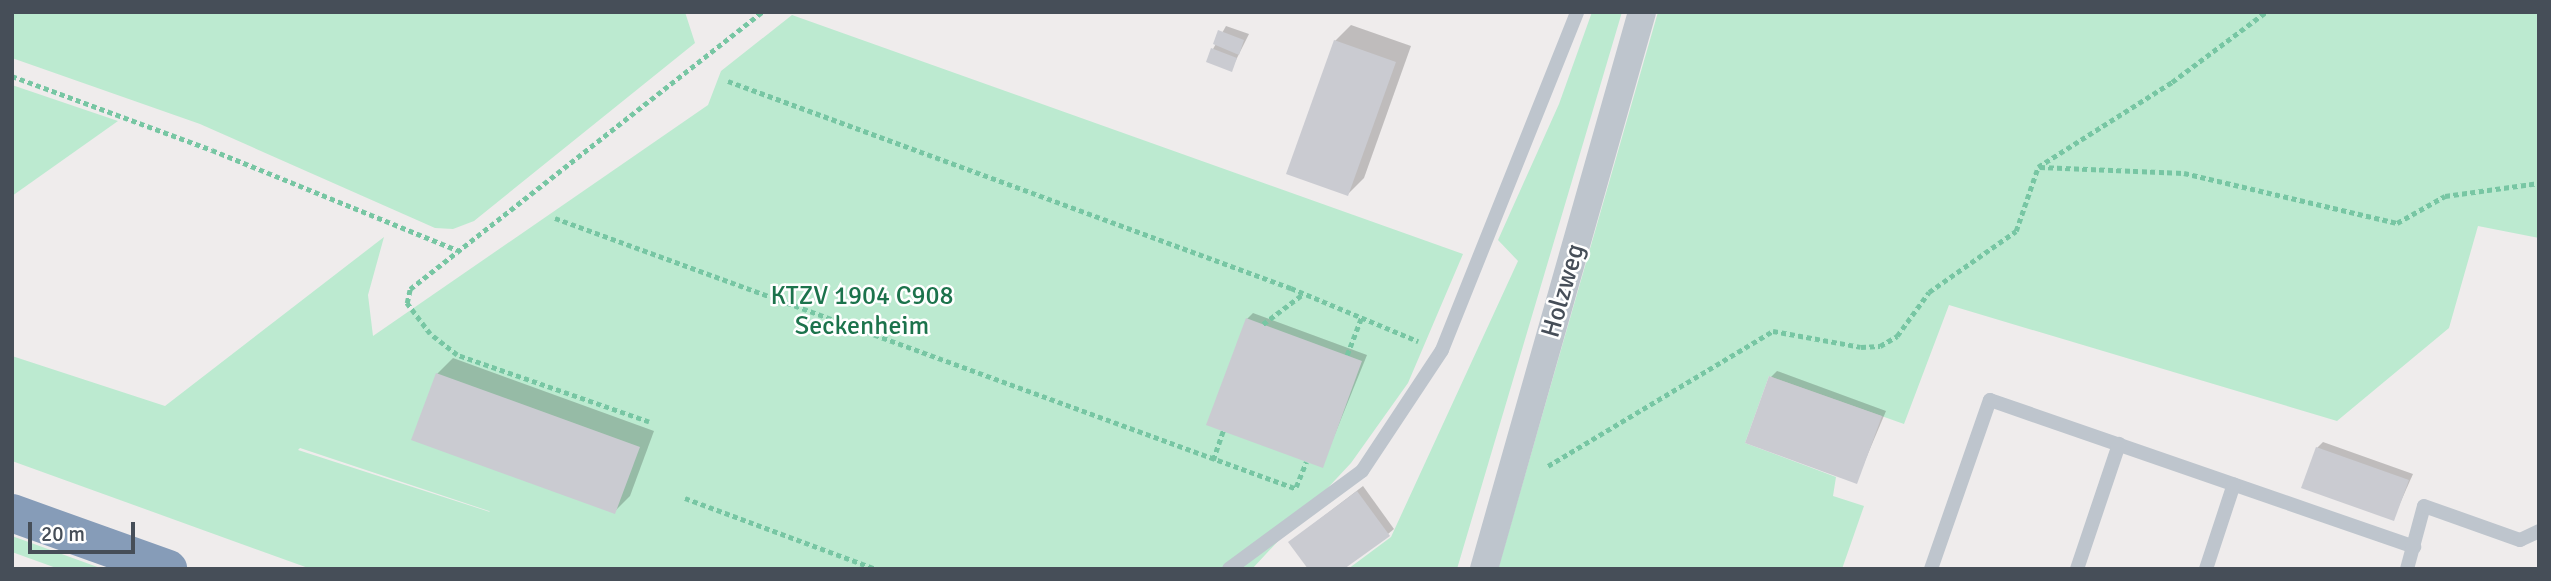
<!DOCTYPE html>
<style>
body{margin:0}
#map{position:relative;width:2551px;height:581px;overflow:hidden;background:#efecec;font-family:Signika,sans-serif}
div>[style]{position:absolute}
.green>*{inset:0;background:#bcead0}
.shadow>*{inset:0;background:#0003}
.building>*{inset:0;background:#cacbd1}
.path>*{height:4.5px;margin-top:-2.25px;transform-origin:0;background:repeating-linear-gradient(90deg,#77c6a3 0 5px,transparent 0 8.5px)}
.lane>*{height:14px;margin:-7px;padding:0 7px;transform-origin:7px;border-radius:7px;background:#bec5cd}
.street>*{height:28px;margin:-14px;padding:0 14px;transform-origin:14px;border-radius:14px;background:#bec5cd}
.highway>*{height:38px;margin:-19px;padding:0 19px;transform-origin:19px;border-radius:19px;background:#869cb8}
span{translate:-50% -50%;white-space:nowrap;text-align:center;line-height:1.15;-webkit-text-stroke:5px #fff;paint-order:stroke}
.street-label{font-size:26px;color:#464e58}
.park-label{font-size:26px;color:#1c734c}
.frame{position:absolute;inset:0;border:14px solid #464e58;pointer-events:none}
.scale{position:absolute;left:28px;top:522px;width:107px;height:32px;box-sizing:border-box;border:4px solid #464e58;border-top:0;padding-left:9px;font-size:21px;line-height:24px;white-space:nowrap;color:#464e58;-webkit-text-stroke:5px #fff;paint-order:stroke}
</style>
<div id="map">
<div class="green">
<i style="clip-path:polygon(12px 12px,685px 12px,695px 43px,474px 221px,453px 229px,435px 228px,200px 124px,12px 58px)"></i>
<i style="clip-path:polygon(1592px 12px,1622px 12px,1457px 569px,1348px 569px,1391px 537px,1518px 261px,1498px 240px,1559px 104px)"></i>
<i style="clip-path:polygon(1658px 12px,2539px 12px,2539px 238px,2478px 226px,2449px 328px,2337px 421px,1949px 305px,1904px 424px,1769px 376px,1745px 443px,1836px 477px,1833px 496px,1864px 506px,1842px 569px,1498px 569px)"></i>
<i style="clip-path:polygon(evenodd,792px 15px,1463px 254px,1408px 383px,1351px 463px,1252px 569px,311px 569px,12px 461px,12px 356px,165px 406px,384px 237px,368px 295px,373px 336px,708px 105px,721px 71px,792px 15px,300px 448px,489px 511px,490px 512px,298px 450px,300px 448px)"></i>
<i style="clip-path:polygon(12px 85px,118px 121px,12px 196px)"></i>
<i style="clip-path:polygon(12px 536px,103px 569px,59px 569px,12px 552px)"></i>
</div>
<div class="shadow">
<i style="clip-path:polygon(1351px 25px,1411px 46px,1364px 178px,1348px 194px,1335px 41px)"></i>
<i style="clip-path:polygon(1226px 26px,1249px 34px,1231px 70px,1213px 49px)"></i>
<i style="clip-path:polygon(1253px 313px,1367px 355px,1322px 466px,1247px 319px)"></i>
<i style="clip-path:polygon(453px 358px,654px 431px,630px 496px,614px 512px,437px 374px)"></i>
<i style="clip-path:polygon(1777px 371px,1886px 411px,1856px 482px,1771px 377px)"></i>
<i style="clip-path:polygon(2323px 442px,2413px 474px,2393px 519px,2317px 448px)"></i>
<i style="clip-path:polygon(1363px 486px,1394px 529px,1388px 534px,1290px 542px)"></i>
</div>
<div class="building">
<i style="clip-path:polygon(1218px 30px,1244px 40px,1239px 55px,1213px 44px)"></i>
<i style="clip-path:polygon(1334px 40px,1396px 62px,1348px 196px,1286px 174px)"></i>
<i style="clip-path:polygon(1211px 48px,1237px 58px,1232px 72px,1206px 62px)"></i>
<i style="clip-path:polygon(1246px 318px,1362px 361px,1323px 468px,1206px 425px)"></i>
<i style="clip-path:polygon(436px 373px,640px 447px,615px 514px,411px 440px)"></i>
<i style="clip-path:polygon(1769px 376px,1882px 416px,1857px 484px,1745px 443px)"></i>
<i style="clip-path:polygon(2316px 447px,2409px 480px,2394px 521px,2301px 488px)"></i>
<i style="clip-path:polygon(1357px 491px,1390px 536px,1344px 569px,1308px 569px,1288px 542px)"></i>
</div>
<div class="path">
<i style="left:12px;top:76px;width:213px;rotate:20.3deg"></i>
<i style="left:212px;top:150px;width:265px;rotate:22.2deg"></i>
<i style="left:728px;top:81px;width:600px;rotate:20.19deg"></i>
<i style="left:1291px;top:288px;width:138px;rotate:22.7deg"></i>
<i style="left:2040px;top:167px;width:144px;rotate:2.4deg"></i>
<i style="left:2184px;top:173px;width:219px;rotate:13.2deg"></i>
<i style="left:2397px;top:223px;width:55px;rotate:-29.4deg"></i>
<i style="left:2445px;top:196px;width:95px;rotate:-7.9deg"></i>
<i style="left:555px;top:218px;width:790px;rotate:20.06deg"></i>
<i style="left:1263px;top:324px;width:50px;rotate:-36.9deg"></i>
<i style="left:1347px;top:355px;width:40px;rotate:-69deg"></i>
<i style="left:649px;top:422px;width:203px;rotate:-160.8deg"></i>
<i style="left:457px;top:355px;width:34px;rotate:-142deg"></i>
<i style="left:430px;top:334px;width:39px;rotate:-127deg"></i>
<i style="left:407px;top:303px;width:14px;rotate:-78deg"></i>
<i style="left:410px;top:289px;width:448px;rotate:-38.2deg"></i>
<i style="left:1213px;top:460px;width:31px;rotate:-71deg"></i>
<i style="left:1548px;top:466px;width:262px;rotate:-31deg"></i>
<i style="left:1773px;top:331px;width:89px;rotate:10.3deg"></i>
<i style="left:1861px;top:347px;width:19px;rotate:-3deg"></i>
<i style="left:1880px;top:346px;width:20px;rotate:-30deg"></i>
<i style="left:1897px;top:336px;width:54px;rotate:-54deg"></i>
<i style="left:1929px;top:292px;width:106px;rotate:-35deg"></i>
<i style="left:2016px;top:231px;width:68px;rotate:-71deg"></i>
<i style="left:2038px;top:167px;width:159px;rotate:-32.4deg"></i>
<i style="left:2172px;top:82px;width:117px;rotate:-36.7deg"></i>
<i style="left:1296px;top:487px;width:27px;rotate:-68deg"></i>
<i style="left:685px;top:498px;width:204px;rotate:20.4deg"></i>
</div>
<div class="lane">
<i style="left:1229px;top:569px;width:165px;rotate:-36.4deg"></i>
<i style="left:1362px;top:471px;width:145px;rotate:-56.5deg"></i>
<i style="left:1442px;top:350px;width:364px;rotate:-68.2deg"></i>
<i style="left:1931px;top:569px;width:179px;rotate:-70.8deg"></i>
<i style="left:1990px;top:400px;width:449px;rotate:19.1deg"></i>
<i style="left:2077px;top:569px;width:132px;rotate:-71.4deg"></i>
<i style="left:2206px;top:569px;width:89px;rotate:-71.8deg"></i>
<i style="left:2407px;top:569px;width:65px;rotate:-74.9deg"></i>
<i style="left:2424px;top:506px;width:102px;rotate:19.5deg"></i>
<i style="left:2520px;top:540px;width:21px;rotate:-25deg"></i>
</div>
<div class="street">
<i style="left:1484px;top:569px;width:579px;rotate:-74.16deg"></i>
</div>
<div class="highway">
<i style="left:12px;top:513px;width:166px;rotate:19.7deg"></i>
</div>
<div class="street-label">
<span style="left:1564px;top:291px;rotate:-74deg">Holzweg</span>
</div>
<div class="park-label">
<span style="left:862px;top:312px">KTZV 1904 C908<br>Seckenheim</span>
</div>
<div class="frame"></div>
<div class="scale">20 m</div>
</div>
